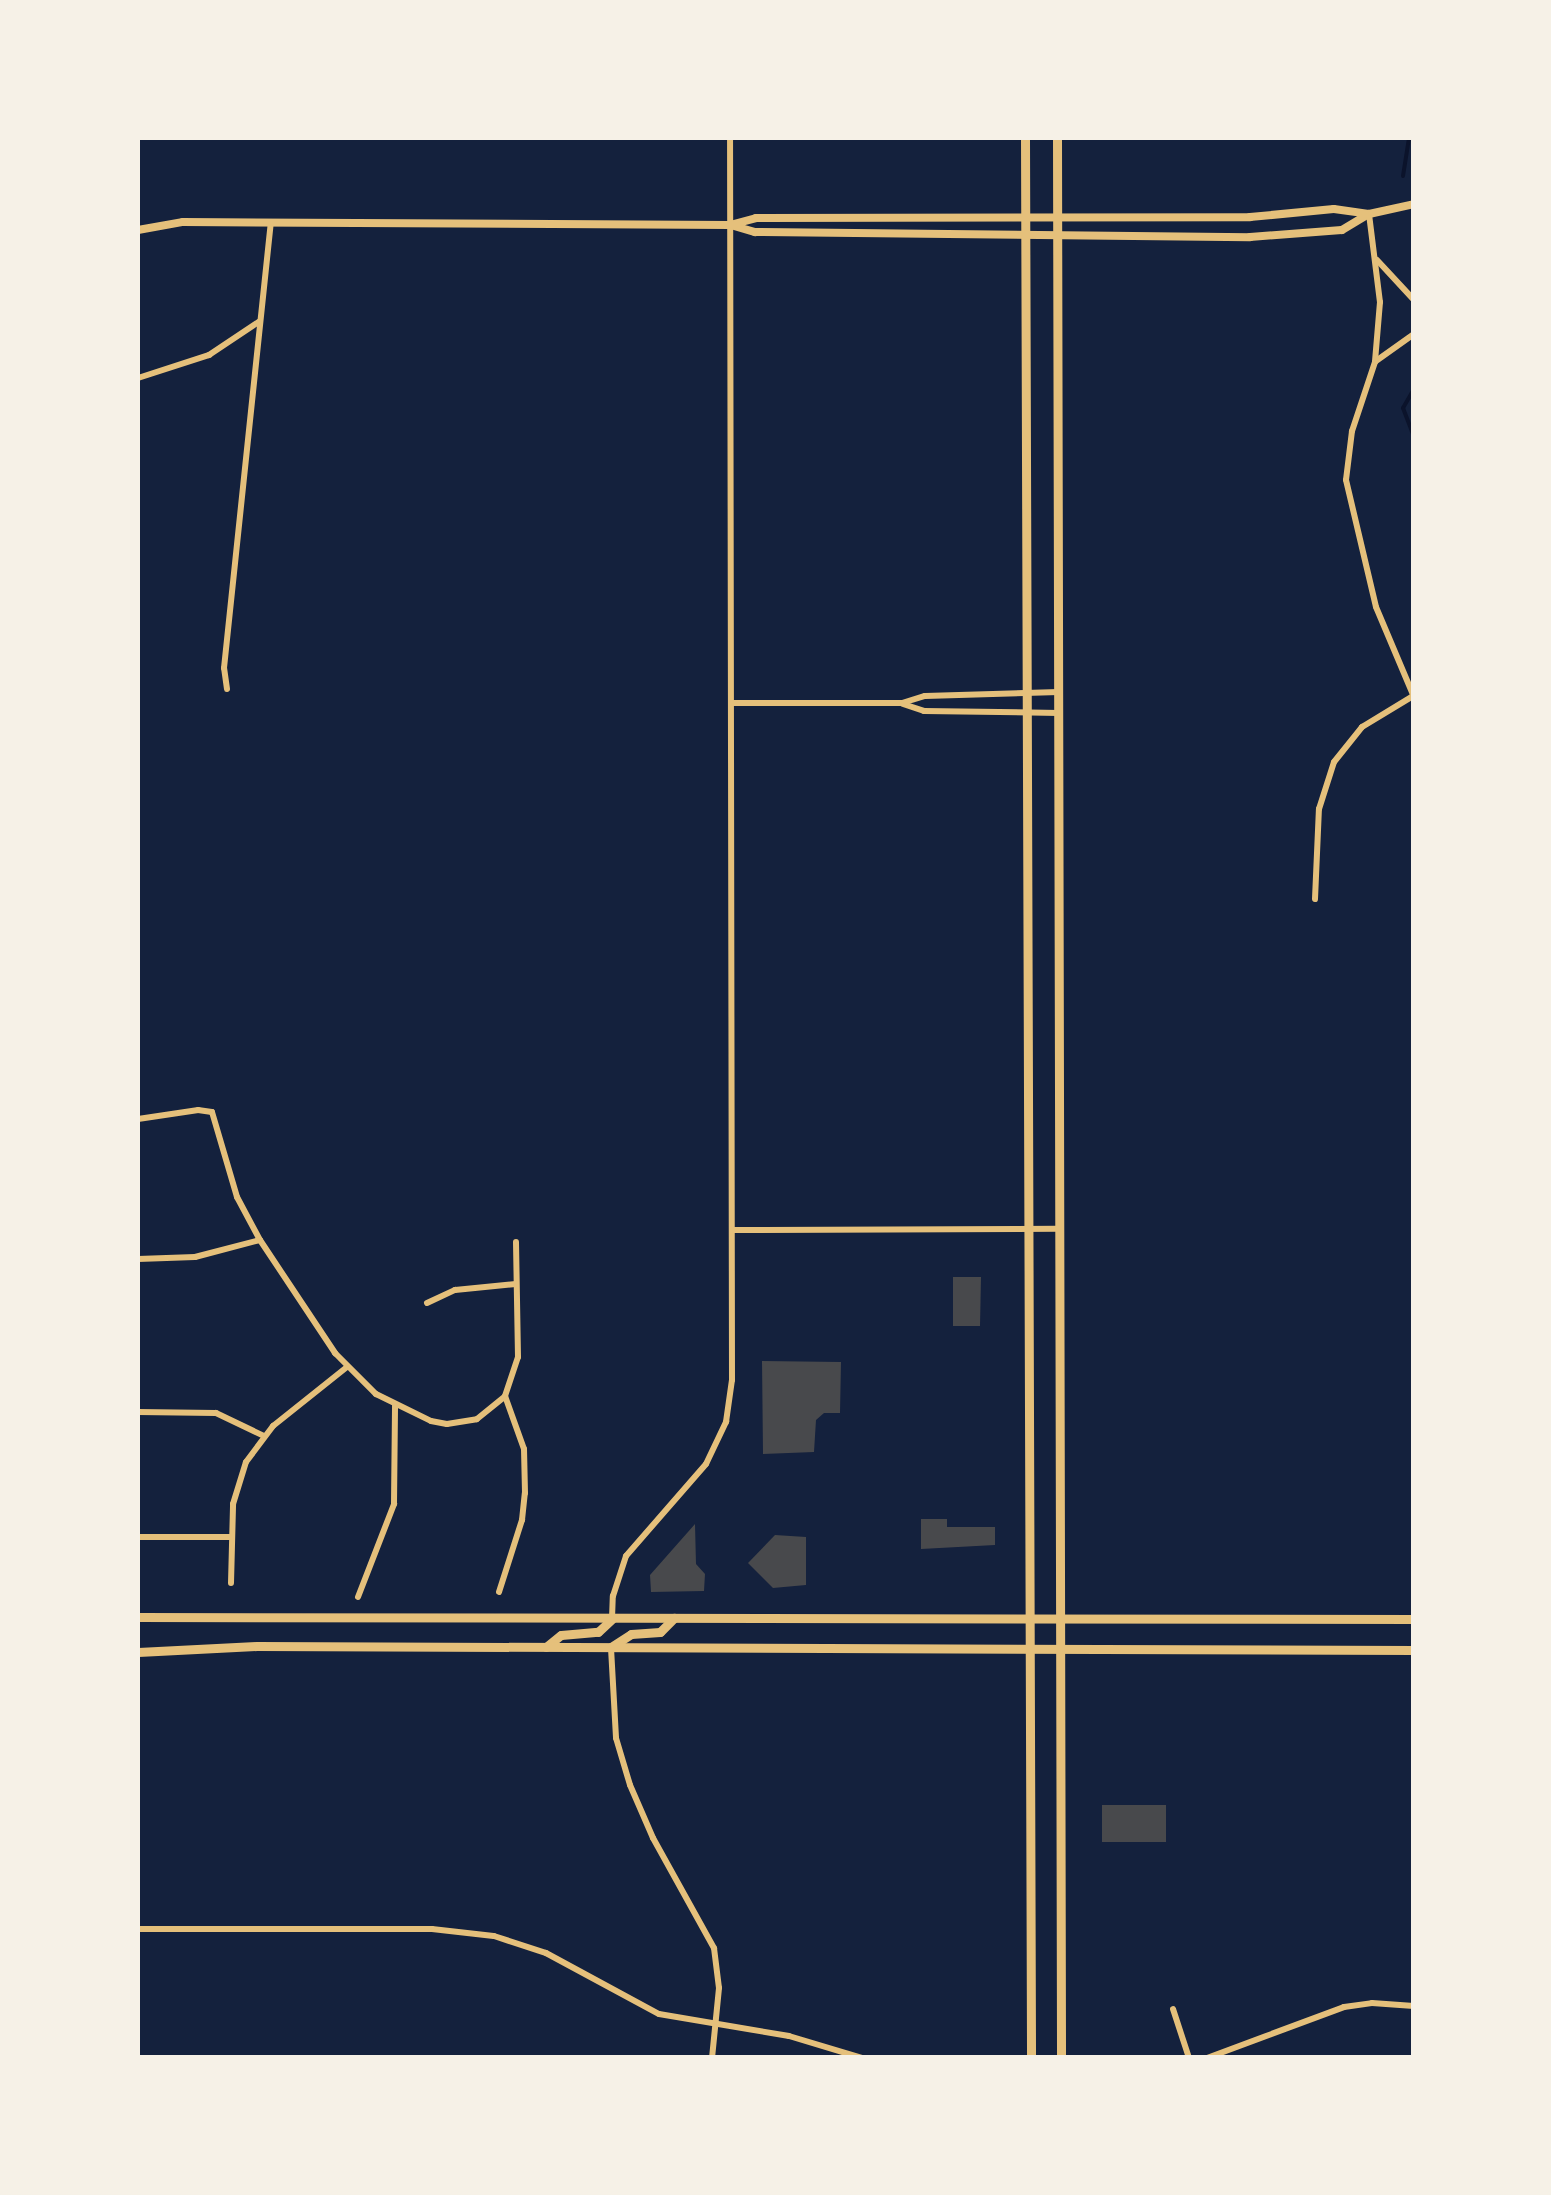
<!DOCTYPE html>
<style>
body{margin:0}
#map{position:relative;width:1551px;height:2195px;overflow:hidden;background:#14213d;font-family:Mulish,sans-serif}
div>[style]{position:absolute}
.stream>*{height:4px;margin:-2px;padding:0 2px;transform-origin:2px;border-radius:2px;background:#0b132b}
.building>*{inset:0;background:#48494c}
.minor>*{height:6px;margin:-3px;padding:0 3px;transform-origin:3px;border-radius:3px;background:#e5c07b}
.tertiary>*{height:8px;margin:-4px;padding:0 4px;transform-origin:4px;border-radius:4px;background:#e5c07b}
.secondary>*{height:9px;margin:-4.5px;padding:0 4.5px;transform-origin:4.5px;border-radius:4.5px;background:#e5c07b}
span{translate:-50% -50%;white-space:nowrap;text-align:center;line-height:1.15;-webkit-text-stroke:10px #f6f1e7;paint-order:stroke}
.frame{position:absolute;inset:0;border:140px solid #f6f1e7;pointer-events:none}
</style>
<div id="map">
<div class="stream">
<i style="left:1403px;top:176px;width:38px;rotate:-81deg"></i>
<i style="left:1414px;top:389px;width:22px;rotate:120deg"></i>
<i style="left:1403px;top:408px;width:31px;rotate:69deg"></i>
</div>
<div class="building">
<i style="clip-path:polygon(953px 1277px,981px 1277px,980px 1326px,953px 1326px)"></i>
<i style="clip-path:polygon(762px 1361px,841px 1362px,840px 1413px,824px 1413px,816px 1420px,814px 1452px,763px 1454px)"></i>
<i style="clip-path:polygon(921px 1519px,947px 1519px,947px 1527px,995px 1527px,995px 1545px,921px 1549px)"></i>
<i style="clip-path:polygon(695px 1524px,696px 1564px,705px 1574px,704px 1591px,651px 1592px,650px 1575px)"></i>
<i style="clip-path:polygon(775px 1535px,806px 1537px,806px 1585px,773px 1588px,748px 1563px)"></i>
<i style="clip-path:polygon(1102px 1805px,1166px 1805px,1166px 1842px,1102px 1842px)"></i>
</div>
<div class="minor">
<i style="left:1369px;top:214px;width:89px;rotate:82.9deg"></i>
<i style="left:1380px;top:302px;width:60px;rotate:94.8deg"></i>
<i style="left:1375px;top:362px;width:73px;rotate:108.4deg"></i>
<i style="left:1352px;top:431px;width:49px;rotate:97deg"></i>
<i style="left:1346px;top:480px;width:130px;rotate:76.7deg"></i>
<i style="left:1376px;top:607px;width:98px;rotate:67.1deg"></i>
<i style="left:1377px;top:260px;width:54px;rotate:47.2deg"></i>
<i style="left:1376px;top:361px;width:47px;rotate:-35.4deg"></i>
<i style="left:138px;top:378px;width:75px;rotate:-17.9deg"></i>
<i style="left:209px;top:355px;width:61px;rotate:-33.7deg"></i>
<i style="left:227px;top:689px;width:21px;rotate:-98deg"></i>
<i style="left:224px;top:668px;width:448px;rotate:-84deg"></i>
<i style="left:732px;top:703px;width:170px"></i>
<i style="left:902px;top:703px;width:24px;rotate:-17deg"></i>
<i style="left:925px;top:696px;width:134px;rotate:-1.7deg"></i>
<i style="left:903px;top:704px;width:22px;rotate:18deg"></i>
<i style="left:924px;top:711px;width:135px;rotate:0.8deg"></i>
<i style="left:1315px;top:899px;width:90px;rotate:-87.5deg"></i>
<i style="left:1319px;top:809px;width:49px;rotate:-72.3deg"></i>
<i style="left:1334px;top:762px;width:45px;rotate:-51.3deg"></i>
<i style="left:1362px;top:727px;width:60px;rotate:-31.3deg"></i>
<i style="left:138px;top:1119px;width:61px;rotate:-8.5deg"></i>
<i style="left:198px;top:1110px;width:14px;rotate:8deg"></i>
<i style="left:212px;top:1112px;width:89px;rotate:73.6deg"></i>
<i style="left:237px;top:1197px;width:49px;rotate:61.9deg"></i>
<i style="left:260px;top:1240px;width:136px;rotate:56.4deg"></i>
<i style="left:335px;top:1353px;width:58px;rotate:45deg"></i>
<i style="left:376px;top:1394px;width:61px;rotate:26.1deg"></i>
<i style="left:431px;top:1421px;width:16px;rotate:11deg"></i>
<i style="left:447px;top:1424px;width:30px;rotate:-9deg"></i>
<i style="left:477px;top:1419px;width:36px;rotate:-39deg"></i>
<i style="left:732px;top:1230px;width:326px;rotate:-0.2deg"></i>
<i style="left:138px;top:1259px;width:57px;rotate:-2deg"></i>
<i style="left:195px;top:1257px;width:67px;rotate:-14.7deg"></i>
<i style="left:427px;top:1303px;width:31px;rotate:-25deg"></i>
<i style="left:455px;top:1290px;width:61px;rotate:-5.6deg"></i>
<i style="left:138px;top:1412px;width:78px;rotate:0.7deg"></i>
<i style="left:216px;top:1413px;width:53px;rotate:25.6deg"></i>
<i style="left:138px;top:1537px;width:94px"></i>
<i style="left:231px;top:1583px;width:79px;rotate:-88.5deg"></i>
<i style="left:233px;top:1504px;width:44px;rotate:-72.8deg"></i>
<i style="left:246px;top:1462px;width:45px;rotate:-53.1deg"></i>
<i style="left:273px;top:1426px;width:95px;rotate:-38.6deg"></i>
<i style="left:499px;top:1592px;width:76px;rotate:-72.3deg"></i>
<i style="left:522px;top:1520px;width:27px;rotate:-84deg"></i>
<i style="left:525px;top:1493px;width:44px;rotate:-91.3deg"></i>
<i style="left:524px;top:1449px;width:56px;rotate:-109.7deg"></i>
<i style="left:505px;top:1396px;width:41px;rotate:-71.6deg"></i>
<i style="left:518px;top:1357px;width:115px;rotate:-91deg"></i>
<i style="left:358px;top:1597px;width:100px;rotate:-68.8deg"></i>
<i style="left:394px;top:1504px;width:99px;rotate:-89.4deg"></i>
<i style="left:612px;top:1619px;width:23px;rotate:-88deg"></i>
<i style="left:613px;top:1596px;width:42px;rotate:-72deg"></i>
<i style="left:626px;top:1556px;width:122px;rotate:-49deg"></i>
<i style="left:706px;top:1464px;width:47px;rotate:-64.5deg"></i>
<i style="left:726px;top:1422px;width:42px;rotate:-81.9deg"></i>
<i style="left:732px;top:1380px;width:1242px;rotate:-90.09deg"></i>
<i style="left:611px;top:1648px;width:90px;rotate:86.8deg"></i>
<i style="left:616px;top:1738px;width:49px;rotate:73.4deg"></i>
<i style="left:630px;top:1785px;width:58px;rotate:66.5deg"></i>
<i style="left:653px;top:1838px;width:126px;rotate:61deg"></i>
<i style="left:714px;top:1948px;width:40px;rotate:82.9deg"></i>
<i style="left:719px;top:1988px;width:70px;rotate:95.7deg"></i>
<i style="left:138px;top:1929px;width:294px"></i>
<i style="left:432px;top:1929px;width:62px;rotate:6.4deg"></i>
<i style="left:494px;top:1936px;width:55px;rotate:18.1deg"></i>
<i style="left:546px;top:1953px;width:128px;rotate:28.4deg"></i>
<i style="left:659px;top:2014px;width:132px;rotate:9.6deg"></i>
<i style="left:789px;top:2036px;width:76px;rotate:16.8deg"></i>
<i style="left:1173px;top:2009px;width:52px;rotate:71.9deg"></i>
<i style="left:1207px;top:2058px;width:146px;rotate:-20.4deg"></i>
<i style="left:1344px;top:2007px;width:28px;rotate:-8deg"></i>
<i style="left:1372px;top:2003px;width:42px;rotate:4.1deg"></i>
</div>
<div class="tertiary">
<i style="left:734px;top:226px;width:22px;rotate:16deg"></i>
<i style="left:755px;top:232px;width:495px;rotate:0.6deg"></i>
<i style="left:1250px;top:237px;width:92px;rotate:-4.4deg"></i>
<i style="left:1342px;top:230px;width:31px;rotate:-31deg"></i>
<i style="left:1369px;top:214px;width:46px;rotate:-12.5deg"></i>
<i style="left:138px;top:230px;width:46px;rotate:-10.1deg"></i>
<i style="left:183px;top:222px;width:547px;rotate:0.31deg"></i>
<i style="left:730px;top:225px;width:27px;rotate:-15deg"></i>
<i style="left:756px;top:218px;width:494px;rotate:-0.1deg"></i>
<i style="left:1250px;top:217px;width:84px;rotate:-5.4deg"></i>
<i style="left:1334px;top:209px;width:35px;rotate:8deg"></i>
</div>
<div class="secondary">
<i style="left:1025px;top:138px;width:1920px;rotate:89.82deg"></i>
<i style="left:1057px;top:138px;width:1920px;rotate:89.88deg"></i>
<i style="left:138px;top:1617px;width:1276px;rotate:0.09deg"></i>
<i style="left:546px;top:1647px;width:19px;rotate:-39deg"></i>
<i style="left:561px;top:1635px;width:37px;rotate:-5deg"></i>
<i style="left:598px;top:1632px;width:19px;rotate:-43deg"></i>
<i style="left:611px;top:1647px;width:24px;rotate:-33deg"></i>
<i style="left:631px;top:1634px;width:29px;rotate:-4deg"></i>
<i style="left:660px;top:1632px;width:20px;rotate:-45deg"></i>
<i style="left:138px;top:1652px;width:119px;rotate:-2.9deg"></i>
<i style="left:257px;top:1646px;width:1157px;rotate:0.2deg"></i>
</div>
<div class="frame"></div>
</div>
